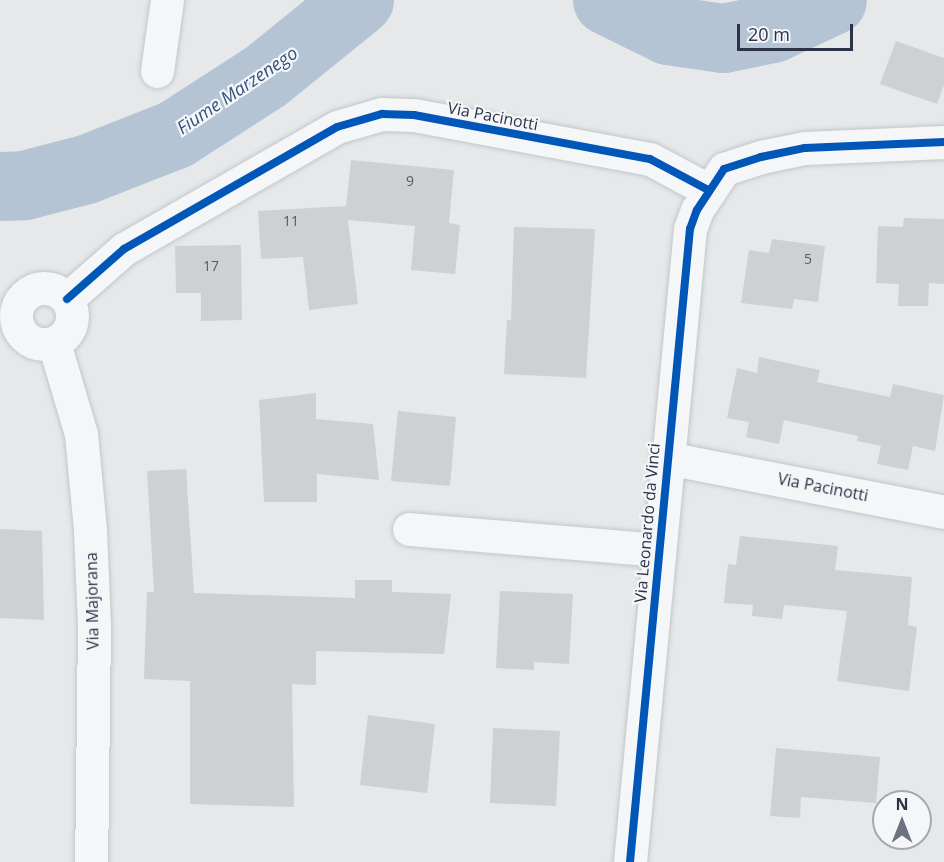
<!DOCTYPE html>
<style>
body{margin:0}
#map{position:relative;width:944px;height:862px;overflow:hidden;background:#e6e8ea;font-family:"Open Sans",sans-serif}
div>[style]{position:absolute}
.river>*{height:69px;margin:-34.5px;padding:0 34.5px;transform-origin:34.5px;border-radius:34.5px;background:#b4c4d5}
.building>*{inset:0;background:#ced0d3}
.roads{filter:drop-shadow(0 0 2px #c4c6c8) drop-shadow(0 0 2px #c4c6c8)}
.minor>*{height:33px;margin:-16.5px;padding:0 16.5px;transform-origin:16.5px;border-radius:16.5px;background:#f5f6f7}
.minor>.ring{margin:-16.5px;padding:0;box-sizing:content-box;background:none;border:33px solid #f5f6f7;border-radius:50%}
.cycleway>*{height:8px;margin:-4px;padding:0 4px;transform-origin:4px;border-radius:4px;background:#0057b8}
span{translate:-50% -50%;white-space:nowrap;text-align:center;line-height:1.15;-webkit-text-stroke:4.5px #f4f6f9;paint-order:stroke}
.number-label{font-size:14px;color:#545c69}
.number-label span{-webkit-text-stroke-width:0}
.street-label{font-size:16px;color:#2b3445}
.water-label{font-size:18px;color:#34527a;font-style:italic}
.north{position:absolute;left:872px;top:790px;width:60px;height:60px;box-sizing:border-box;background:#f4f6f9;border:2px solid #a4a8b1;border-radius:50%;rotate:0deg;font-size:16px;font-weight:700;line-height:24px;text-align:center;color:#2b3445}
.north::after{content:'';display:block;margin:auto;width:21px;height:27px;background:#6c737f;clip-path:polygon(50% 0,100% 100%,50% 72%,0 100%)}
.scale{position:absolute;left:737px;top:24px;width:116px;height:27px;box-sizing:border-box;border:3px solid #2b3445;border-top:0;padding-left:8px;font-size:18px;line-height:21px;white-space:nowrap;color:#2b3445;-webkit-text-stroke:4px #f4f6f9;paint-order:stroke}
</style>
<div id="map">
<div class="river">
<i style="left:607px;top:0;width:68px;rotate:26.2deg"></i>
<i style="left:668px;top:30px;width:56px;rotate:8.3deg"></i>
<i style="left:723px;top:38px;width:50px;rotate:-11.5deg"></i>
<i style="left:772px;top:28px;width:66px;rotate:-25deg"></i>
<i style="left:0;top:186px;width:24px;rotate:-2deg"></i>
<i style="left:24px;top:185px;width:64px;rotate:-14.5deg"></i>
<i style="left:86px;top:169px;width:96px;rotate:-21.5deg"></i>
<i style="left:175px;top:134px;width:107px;rotate:-32.8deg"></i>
<i style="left:265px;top:76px;width:121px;rotate:-39deg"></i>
</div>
<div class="building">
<i style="clip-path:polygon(896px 41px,944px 58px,944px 85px,937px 104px,880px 84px)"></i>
<i style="clip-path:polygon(351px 160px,454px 170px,449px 223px,460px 225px,455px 274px,411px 270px,415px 226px,348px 220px,358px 304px,309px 310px,303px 257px,261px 259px,258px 211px,346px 206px)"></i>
<i style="clip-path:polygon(904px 218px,944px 219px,944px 284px,929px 283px,928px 306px,898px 306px,899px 284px,876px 283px,878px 226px,903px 227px)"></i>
<i style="clip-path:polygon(514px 227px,595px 229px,586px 378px,504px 374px,507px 320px,511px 320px)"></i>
<i style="clip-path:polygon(772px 239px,825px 246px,818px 302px,794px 299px,792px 309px,741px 303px,749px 250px,769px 253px)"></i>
<i style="clip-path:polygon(241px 245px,242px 320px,201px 321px,201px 293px,176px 293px,175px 246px)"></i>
<i style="clip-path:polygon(759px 357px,820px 370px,817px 382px,890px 397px,893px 384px,944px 395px,935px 451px,913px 446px,908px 470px,877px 464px,881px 446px,857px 441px,858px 436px,784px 420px,779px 444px,746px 437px,749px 422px,727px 418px,737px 368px,757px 373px)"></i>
<i style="clip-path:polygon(316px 393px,316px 419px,373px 424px,379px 480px,317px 474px,317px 502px,264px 502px,259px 400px)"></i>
<i style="clip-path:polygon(398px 411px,456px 417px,450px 486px,391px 481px)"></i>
<i style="clip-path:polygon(186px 469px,194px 593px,355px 598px,355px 580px,392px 580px,392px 592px,451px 594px,444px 654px,316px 651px,316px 685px,292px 684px,294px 807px,190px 804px,190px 681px,144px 679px,147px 592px,154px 592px,147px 471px)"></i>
<i style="clip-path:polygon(0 529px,42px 531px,44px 620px,0 618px)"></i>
<i style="clip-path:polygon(740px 536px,838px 546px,835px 570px,912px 577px,908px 625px,917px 627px,909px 691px,837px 681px,847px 611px,784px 605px,782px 619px,752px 616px,753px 605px,724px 603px,728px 564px,736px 565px)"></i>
<i style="clip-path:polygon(500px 591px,573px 594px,569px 664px,534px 662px,534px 670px,496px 668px)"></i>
<i style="clip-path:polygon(368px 715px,435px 724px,427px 793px,360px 785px)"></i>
<i style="clip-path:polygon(493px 728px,560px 731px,556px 806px,490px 803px)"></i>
<i style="clip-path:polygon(776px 748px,880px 757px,876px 803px,801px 797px,800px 818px,770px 816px)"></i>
</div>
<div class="roads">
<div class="minor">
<i style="left:157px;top:71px;width:72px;rotate:-82deg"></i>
<i class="ring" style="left:16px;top:288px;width:23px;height:23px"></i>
<i style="left:67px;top:299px;width:76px;rotate:-41.3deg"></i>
<i style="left:124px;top:249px;width:245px;rotate:-29.8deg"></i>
<i style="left:337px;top:127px;width:47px;rotate:-16.1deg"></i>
<i style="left:382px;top:114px;width:32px;rotate:2deg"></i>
<i style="left:414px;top:115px;width:240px;rotate:10.6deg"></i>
<i style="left:650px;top:159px;width:66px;rotate:28.1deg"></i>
<i style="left:54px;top:343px;width:95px;rotate:73.5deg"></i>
<i style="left:81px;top:434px;width:96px;rotate:84.6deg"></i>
<i style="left:90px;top:530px;width:95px;rotate:87.6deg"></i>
<i style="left:94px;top:625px;width:237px;rotate:90.7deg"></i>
<i style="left:667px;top:458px;width:282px;rotate:11deg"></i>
<i style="left:409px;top:529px;width:250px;rotate:4.8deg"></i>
<i style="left:630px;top:862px;width:636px;rotate:-84.59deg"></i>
<i style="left:690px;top:229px;width:20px;rotate:-70deg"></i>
<i style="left:697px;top:210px;width:49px;rotate:-56.6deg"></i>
<i style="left:724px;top:169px;width:39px;rotate:-18deg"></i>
<i style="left:761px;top:157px;width:45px;rotate:-11.6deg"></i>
<i style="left:805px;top:148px;width:139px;rotate:-2.5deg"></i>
</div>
</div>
<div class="cycleway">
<i style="left:67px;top:299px;width:76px;rotate:-41.3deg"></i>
<i style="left:124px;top:249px;width:245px;rotate:-29.8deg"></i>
<i style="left:337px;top:127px;width:47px;rotate:-16.1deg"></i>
<i style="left:382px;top:114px;width:32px;rotate:2deg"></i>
<i style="left:414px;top:115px;width:240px;rotate:10.6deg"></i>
<i style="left:650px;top:159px;width:66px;rotate:28.1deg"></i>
<i style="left:630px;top:862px;width:636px;rotate:-84.59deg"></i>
<i style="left:690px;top:229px;width:20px;rotate:-70deg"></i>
<i style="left:697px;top:210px;width:49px;rotate:-56.6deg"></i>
<i style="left:724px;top:169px;width:39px;rotate:-18deg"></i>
<i style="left:761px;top:157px;width:45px;rotate:-11.6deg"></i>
<i style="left:805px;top:148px;width:139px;rotate:-2.5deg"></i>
</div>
<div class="number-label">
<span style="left:410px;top:181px">9</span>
<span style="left:291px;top:221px">11</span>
<span style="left:808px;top:259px">5</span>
<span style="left:211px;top:266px">17</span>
</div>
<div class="street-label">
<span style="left:493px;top:116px;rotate:11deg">Via Pacinotti</span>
<span style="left:823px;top:487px;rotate:11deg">Via Pacinotti</span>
<span style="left:647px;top:523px;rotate:-85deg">Via Leonardo da Vinci</span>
<span style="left:92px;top:601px;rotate:-91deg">Via Majorana</span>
</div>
<div class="water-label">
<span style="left:237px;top:90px;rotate:-34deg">Fiume Marzenego</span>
</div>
<div class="north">N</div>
<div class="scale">20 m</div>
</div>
